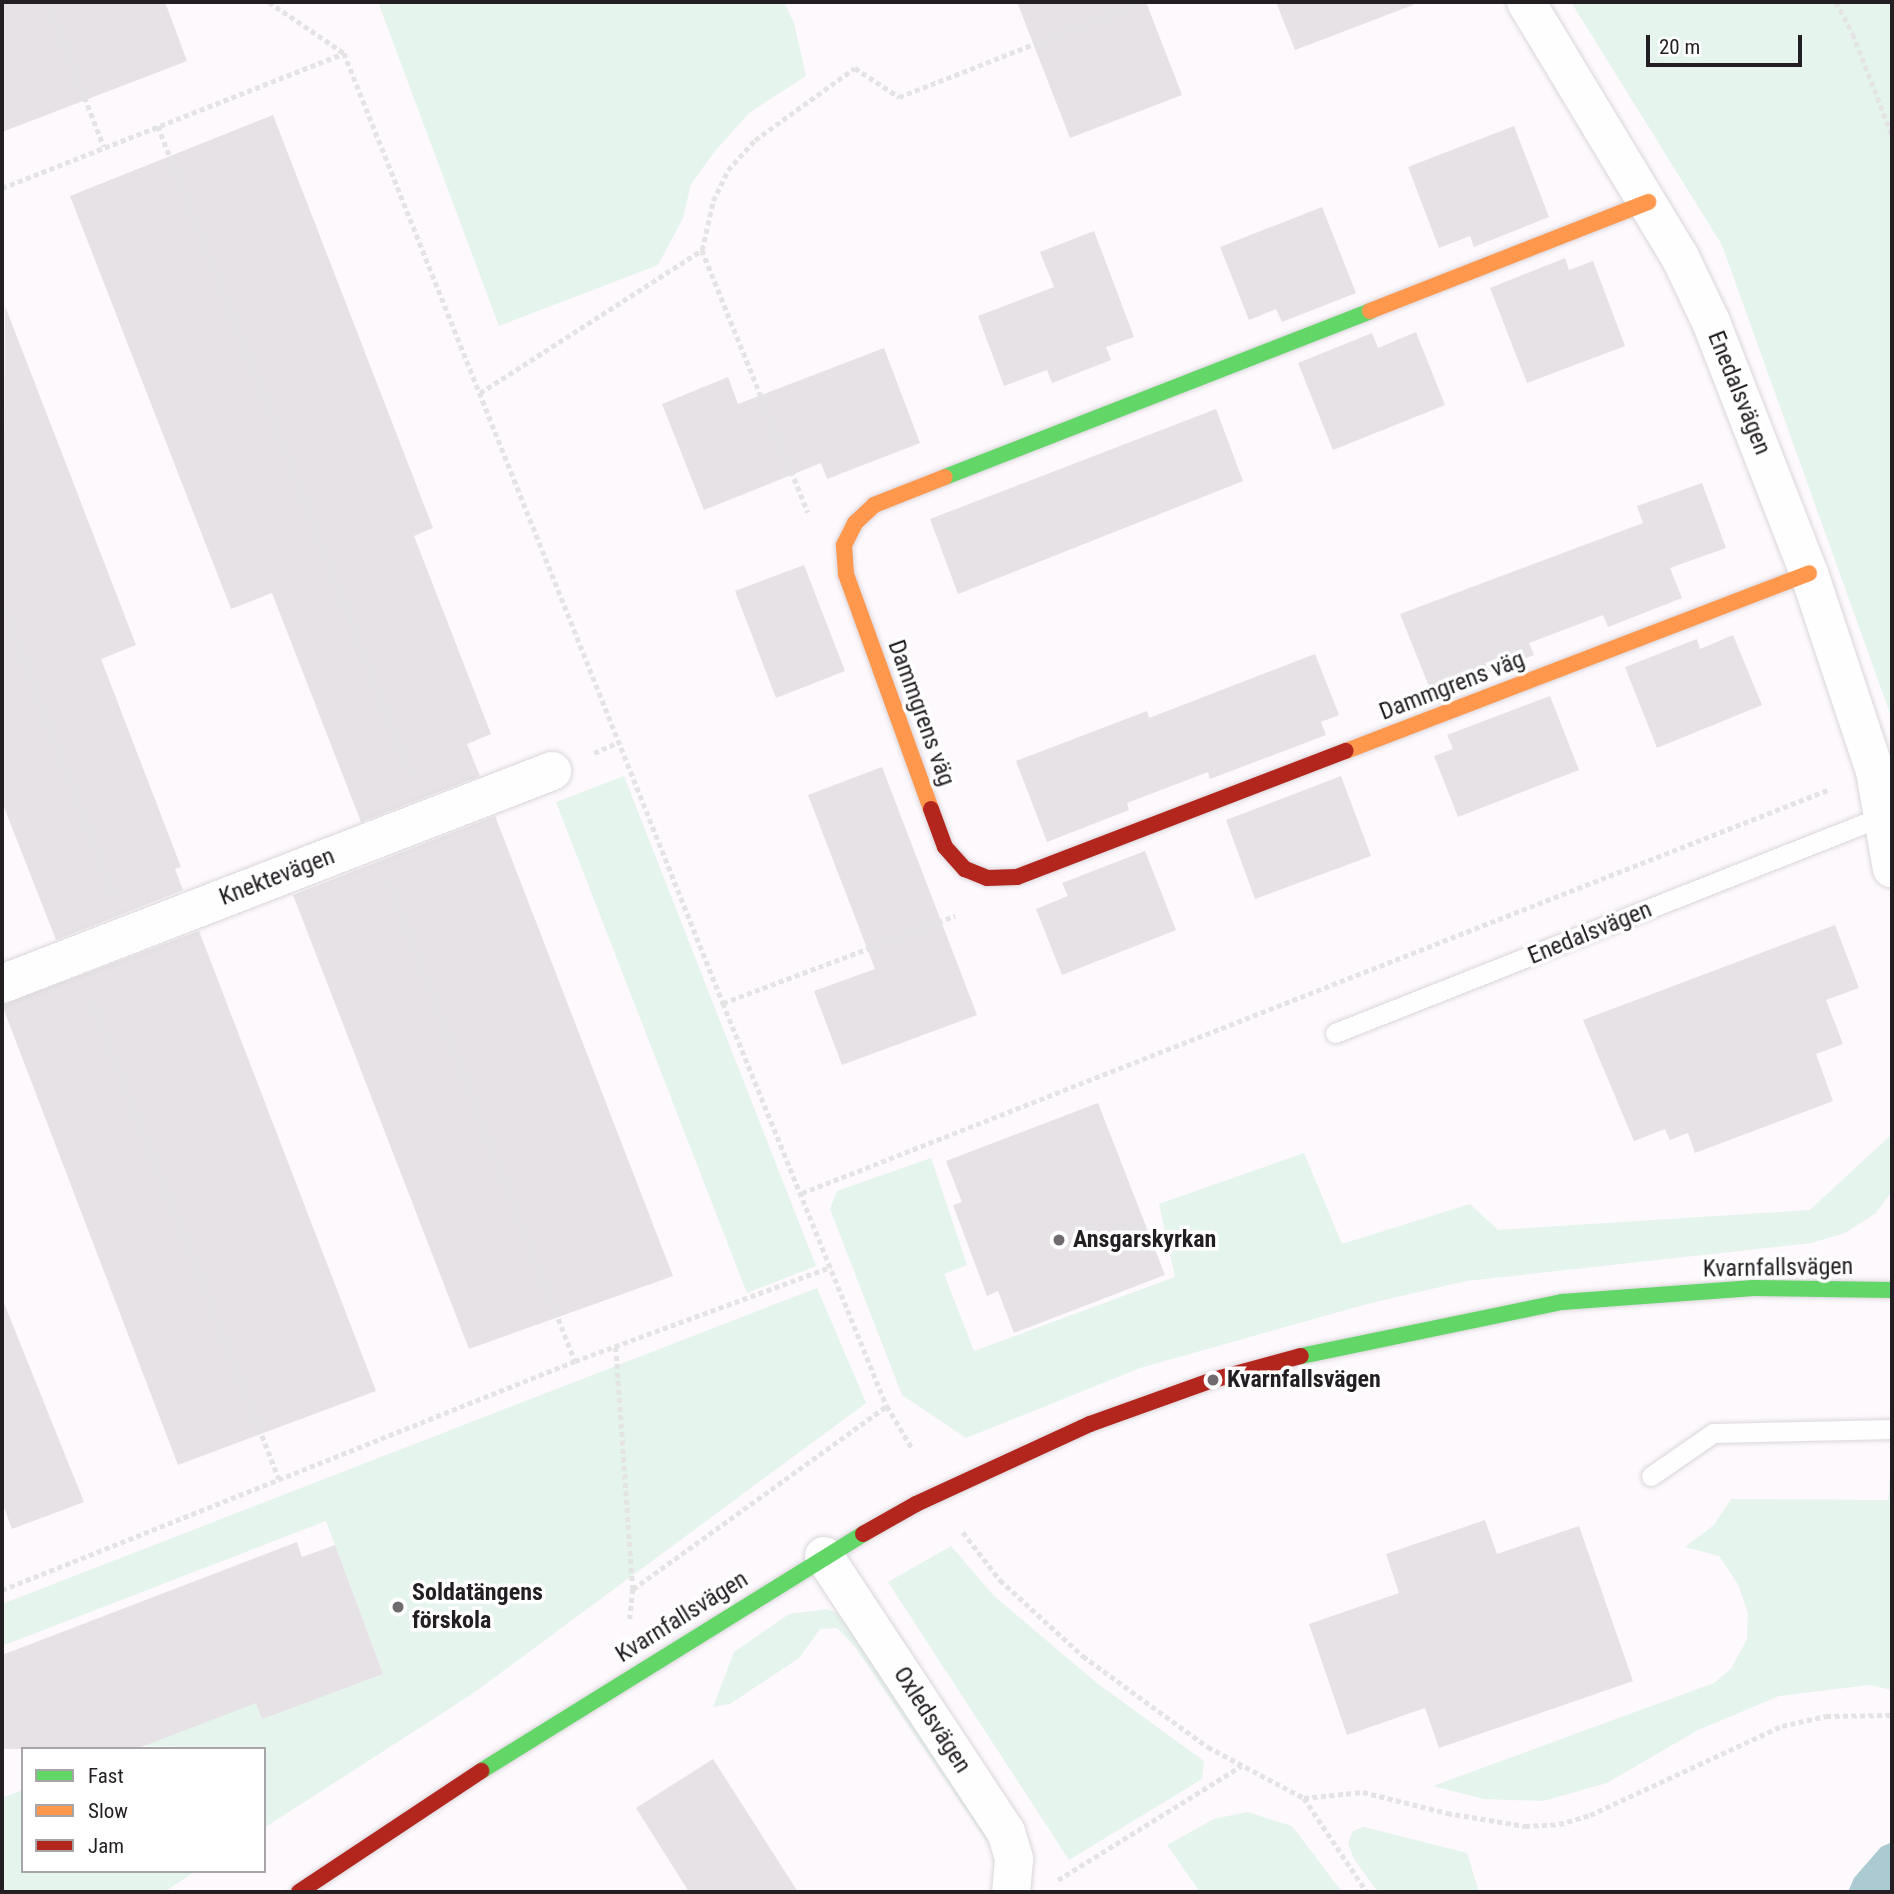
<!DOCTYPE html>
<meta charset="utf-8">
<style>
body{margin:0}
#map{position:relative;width:1894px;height:1894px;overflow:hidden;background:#fdf9fd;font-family:"Roboto Condensed",sans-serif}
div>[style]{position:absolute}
.green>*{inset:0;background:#e5f4ed}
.water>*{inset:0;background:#abcad2}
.building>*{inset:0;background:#e6e2e6}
.path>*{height:4.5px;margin-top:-2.25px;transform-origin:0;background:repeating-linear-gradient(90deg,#e4e4e4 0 5px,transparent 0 8.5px)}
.roads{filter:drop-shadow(0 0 2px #dad6da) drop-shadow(0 0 2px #dad6da)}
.lane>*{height:19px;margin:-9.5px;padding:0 9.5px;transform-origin:9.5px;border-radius:9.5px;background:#fffeff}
.street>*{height:38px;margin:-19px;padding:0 19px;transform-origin:19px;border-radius:19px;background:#fffeff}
.fast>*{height:16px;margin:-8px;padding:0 8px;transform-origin:8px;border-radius:8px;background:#63d668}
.slow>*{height:16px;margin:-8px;padding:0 8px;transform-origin:8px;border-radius:8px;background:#ff974d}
.jam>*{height:16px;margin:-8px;padding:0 8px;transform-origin:8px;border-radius:8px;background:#b3261e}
.dots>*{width:19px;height:19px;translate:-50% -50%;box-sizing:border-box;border:4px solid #fff;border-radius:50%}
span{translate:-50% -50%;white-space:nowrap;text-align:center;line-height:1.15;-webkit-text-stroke:7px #fff;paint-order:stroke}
.street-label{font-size:24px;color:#221e22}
.poi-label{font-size:24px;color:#221e22;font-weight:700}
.left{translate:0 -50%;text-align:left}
.frame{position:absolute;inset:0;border:4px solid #221e22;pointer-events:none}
.legend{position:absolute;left:21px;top:1747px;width:245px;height:126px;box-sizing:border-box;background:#fff;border:2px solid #a7a5a7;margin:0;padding:9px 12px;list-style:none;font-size:21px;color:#221e22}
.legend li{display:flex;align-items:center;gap:14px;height:35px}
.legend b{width:35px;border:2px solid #a7a5a7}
.scale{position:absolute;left:1646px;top:35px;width:156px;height:32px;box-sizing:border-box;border:4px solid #221e22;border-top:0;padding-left:9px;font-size:21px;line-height:24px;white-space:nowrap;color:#221e22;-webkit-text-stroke:5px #fff;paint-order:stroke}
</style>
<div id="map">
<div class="green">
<i style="clip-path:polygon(378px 2px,784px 2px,794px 23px,806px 76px,749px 113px,715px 151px,691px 184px,683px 218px,658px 265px,499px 326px)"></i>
<i style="clip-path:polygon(1571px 2px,1892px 2px,1892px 719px,1722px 245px)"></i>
<i style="clip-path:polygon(624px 776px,816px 1266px,747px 1293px,556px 802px)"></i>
<i style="clip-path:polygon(1892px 1134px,1892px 1191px,1876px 1213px,1845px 1233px,1811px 1243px,1466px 1281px,1367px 1304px,1140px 1368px,966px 1438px,902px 1395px,830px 1209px,837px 1191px,931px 1158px,967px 1265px,944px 1274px,974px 1351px,1175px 1277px,1159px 1204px,1304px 1153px,1342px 1244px,1470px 1204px,1498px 1230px,1810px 1210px)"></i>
<i style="clip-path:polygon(817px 1288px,866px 1403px,472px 1694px,264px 1828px,264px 1749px,142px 1746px,344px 1669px,351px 1686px,383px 1674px,326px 1521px,2px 1646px,2px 1604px)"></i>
<i style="clip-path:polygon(1892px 1453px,1892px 1690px,1870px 1685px,1779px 1696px,1698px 1730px,1607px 1783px,1543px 1801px,1484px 1799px,1433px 1786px,1714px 1683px,1731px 1669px,1747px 1639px,1748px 1613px,1738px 1584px,1719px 1556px,1685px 1547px,1714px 1525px,1731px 1499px,1888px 1500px)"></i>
<i style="clip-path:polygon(951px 1546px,994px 1596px,1098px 1684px,1204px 1761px,1202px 1779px,1069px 1860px,888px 1582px)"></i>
<i style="clip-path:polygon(827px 1609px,850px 1618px,991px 1833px,987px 1842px,856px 1648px,837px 1628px,820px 1629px,799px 1658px,730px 1704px,713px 1707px,734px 1652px,789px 1614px)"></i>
<i style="clip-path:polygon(23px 1790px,23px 1871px,196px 1871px,164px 1892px,2px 1892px,2px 1798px)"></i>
<i style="clip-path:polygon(1247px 1812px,1292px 1826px,1342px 1892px,1200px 1892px,1167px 1845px,1214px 1819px)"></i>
<i style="clip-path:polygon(1364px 1827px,1467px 1853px,1479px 1892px,1378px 1892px,1354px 1859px,1348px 1843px,1353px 1831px)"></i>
</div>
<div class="water">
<i style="clip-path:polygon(1892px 1842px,1892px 1892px,1848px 1892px,1854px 1878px,1881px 1847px)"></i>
</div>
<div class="building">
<i style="clip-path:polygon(2px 2px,165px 2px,187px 61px,2px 132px)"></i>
<i style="clip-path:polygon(1017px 2px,1146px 2px,1182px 95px,1070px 138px)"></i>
<i style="clip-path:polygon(1276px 2px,1412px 2px,1413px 5px,1295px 50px)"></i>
<i style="clip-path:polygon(273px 115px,433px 528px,414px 536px,491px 734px,467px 744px,480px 776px,361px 822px,272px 593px,231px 609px,70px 196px)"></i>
<i style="clip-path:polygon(1514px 126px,1549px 217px,1474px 247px,1470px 236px,1439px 248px,1408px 167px)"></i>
<i style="clip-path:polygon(1322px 207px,1356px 293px,1282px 322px,1276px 309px,1249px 320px,1220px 247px)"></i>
<i style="clip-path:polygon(1094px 231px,1134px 337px,1106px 347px,1111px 360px,1052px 383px,1047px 370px,1004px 386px,978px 316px,1054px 287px,1040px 252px)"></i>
<i style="clip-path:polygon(1565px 258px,1569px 270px,1593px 261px,1625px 346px,1527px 383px,1490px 288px)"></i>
<i style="clip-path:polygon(5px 306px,136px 645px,101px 659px,181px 867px,175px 869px,183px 890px,56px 940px,2px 802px)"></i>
<i style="clip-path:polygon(1416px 332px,1445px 405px,1333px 450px,1298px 363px,1372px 333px,1378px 348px)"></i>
<i style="clip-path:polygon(884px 348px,920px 443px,827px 479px,821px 463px,704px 510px,662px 404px,728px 377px,738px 404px)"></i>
<i style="clip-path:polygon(1216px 409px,1243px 481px,958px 594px,930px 519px)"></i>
<i style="clip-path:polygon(1702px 483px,1726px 548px,1670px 568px,1682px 598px,1608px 627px,1603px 615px,1529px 643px,1534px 655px,1432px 694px,1400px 614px,1643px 523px,1637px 506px)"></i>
<i style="clip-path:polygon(804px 565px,845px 671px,776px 698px,735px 591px)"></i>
<i style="clip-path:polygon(1733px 635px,1762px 705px,1657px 748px,1625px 667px,1697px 639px,1700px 649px)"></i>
<i style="clip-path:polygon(1315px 654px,1339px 715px,1321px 722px,1326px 735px,1210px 779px,1208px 772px,1127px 803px,1129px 810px,1047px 842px,1016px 761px,1147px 711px,1149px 718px)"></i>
<i style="clip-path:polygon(1550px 696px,1579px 770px,1458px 817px,1434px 756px,1453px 749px,1447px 735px)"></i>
<i style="clip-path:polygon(882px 767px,977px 1015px,842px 1065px,814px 991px,875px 969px,808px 795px)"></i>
<i style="clip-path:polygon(1341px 776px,1371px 856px,1255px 899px,1226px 820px)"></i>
<i style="clip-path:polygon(495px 816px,673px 1276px,469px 1349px,293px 895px)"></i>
<i style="clip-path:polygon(1145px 851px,1176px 930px,1062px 975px,1036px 909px,1068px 896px,1062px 883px)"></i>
<i style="clip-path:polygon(1835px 925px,1859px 988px,1826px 1000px,1843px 1044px,1816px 1054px,1833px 1101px,1695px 1153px,1688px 1133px,1670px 1140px,1665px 1129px,1634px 1141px,1583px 1020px)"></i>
<i style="clip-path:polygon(199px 931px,376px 1391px,178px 1465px,2px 1005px)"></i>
<i style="clip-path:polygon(1098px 1103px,1165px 1275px,1014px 1333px,998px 1291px,987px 1296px,953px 1205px,962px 1202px,946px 1161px)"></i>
<i style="clip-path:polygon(2px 1298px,84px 1502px,12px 1529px,2px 1502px)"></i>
<i style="clip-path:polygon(1485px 1520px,1497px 1554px,1579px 1526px,1633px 1681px,1439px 1748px,1425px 1708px,1347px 1735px,1309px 1624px,1399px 1593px,1386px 1554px)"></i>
<i style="clip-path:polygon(297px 1542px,302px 1557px,335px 1545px,383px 1674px,262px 1719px,256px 1703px,136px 1749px,2px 1749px,2px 1655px)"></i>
<i style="clip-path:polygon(713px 1759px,798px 1892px,689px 1892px,636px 1808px)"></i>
</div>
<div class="path">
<i style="left:48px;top:2px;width:155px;rotate:68.9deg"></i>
<i style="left:269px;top:2px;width:91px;rotate:34.2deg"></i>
<i style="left:344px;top:53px;width:1023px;rotate:68.25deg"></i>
<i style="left:723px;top:1003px;width:435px;rotate:67.9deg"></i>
<i style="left:887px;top:1406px;width:49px;rotate:59.2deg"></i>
<i style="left:1836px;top:2px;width:36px;rotate:62deg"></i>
<i style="left:1853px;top:34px;width:108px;rotate:68.9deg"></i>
<i style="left:158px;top:126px;width:699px;rotate:68.69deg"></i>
<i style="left:2px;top:188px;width:368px;rotate:-21.5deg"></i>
<i style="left:702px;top:250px;width:50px;rotate:-77.3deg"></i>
<i style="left:713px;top:201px;width:34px;rotate:-64deg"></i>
<i style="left:728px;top:170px;width:40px;rotate:-48deg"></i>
<i style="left:755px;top:140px;width:123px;rotate:-35.8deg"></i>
<i style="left:855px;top:68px;width:53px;rotate:33.4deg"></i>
<i style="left:899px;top:97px;width:260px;rotate:-21.4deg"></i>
<i style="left:480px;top:393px;width:264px;rotate:-32.8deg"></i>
<i style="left:702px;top:250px;width:283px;rotate:68deg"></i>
<i style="left:2px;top:603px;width:311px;rotate:69.1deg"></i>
<i style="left:594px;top:753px;width:27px;rotate:-24deg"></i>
<i style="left:389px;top:883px;width:513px;rotate:68.74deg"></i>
<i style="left:92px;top:1000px;width:514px;rotate:68.67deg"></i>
<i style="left:723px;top:1003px;width:248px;rotate:-20.6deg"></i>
<i style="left:802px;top:1193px;width:1105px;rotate:-21.45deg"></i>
<i style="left:616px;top:1347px;width:243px;rotate:86deg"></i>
<i style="left:633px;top:1589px;width:30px;rotate:96deg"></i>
<i style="left:963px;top:1532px;width:61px;rotate:52.4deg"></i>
<i style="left:1000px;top:1580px;width:113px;rotate:42.5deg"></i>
<i style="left:1083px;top:1656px;width:155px;rotate:36.1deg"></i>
<i style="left:1208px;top:1747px;width:109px;rotate:28deg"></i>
<i style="left:1304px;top:1798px;width:113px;rotate:56.2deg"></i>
<i style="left:633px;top:1589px;width:313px;rotate:-35.8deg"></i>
<i style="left:2px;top:1590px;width:617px;rotate:-21.78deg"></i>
<i style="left:575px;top:1361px;width:273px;rotate:-20.2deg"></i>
<i style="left:1304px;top:1798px;width:59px;rotate:-5.8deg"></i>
<i style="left:1363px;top:1792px;width:87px;rotate:14deg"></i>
<i style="left:1447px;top:1813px;width:79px;rotate:9.5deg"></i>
<i style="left:1525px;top:1826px;width:34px;rotate:-3deg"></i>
<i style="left:1559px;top:1824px;width:32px;rotate:-16deg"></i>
<i style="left:1590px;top:1815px;width:212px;rotate:-24.9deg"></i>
<i style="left:1782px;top:1726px;width:45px;rotate:-12.8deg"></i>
<i style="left:1826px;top:1716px;width:66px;rotate:-0.9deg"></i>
<i style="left:1058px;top:1880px;width:216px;rotate:-31.9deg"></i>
</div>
<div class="roads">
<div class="lane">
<i style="left:1335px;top:1033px;width:589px;rotate:-21.6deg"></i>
<i style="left:1651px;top:1476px;width:75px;rotate:-34.7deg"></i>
<i style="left:1713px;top:1433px;width:179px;rotate:-1.3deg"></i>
</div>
<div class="street">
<i style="left:1526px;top:2px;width:298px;rotate:58.9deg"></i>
<i style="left:1680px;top:257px;width:72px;rotate:64.5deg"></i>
<i style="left:1711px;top:322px;width:269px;rotate:68.7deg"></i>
<i style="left:1809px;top:573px;width:209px;rotate:71.6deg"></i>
<i style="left:1875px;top:771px;width:99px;rotate:80.2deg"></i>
<i style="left:2px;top:984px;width:590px;rotate:-21.17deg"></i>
<i style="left:824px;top:1556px;width:331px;rotate:56.6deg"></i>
<i style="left:1006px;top:1832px;width:28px;rotate:73deg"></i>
<i style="left:1014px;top:1859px;width:33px;rotate:95deg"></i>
</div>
<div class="fast">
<i style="left:945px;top:477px;width:456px;rotate:-21.3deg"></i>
<i style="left:1301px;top:1356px;width:267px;rotate:-11.7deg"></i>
<i style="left:1562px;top:1302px;width:192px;rotate:-4.2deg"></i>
<i style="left:1753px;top:1288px;width:139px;rotate:0.8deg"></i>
<i style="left:481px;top:1771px;width:450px;rotate:-31.8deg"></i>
</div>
<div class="slow">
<i style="left:1370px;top:311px;width:299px;rotate:-21.4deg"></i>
<i style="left:1346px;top:751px;width:496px;rotate:-21deg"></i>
<i style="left:931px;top:809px;width:250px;rotate:-109.9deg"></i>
<i style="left:846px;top:574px;width:29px;rotate:-94deg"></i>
<i style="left:844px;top:545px;width:25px;rotate:-63deg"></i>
<i style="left:855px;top:523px;width:26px;rotate:-43deg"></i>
<i style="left:874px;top:505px;width:76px;rotate:-21.5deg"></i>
</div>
<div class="jam">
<i style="left:931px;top:809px;width:40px;rotate:69.8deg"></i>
<i style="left:945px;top:847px;width:30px;rotate:48deg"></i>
<i style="left:965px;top:869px;width:24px;rotate:22deg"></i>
<i style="left:987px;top:878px;width:30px;rotate:-2deg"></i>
<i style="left:1017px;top:877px;width:352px;rotate:-21deg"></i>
<i style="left:863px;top:1534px;width:61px;rotate:-29.5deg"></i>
<i style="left:916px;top:1504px;width:192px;rotate:-24.7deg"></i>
<i style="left:1090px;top:1424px;width:131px;rotate:-19.7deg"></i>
<i style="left:1213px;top:1380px;width:91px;rotate:-15.3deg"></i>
<i style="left:299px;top:1892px;width:219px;rotate:-33.6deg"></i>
</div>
</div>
<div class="dots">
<i style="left:1059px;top:1240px;background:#6f6b6f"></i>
<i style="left:1213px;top:1380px;background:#6f6b6f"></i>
<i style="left:398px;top:1607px;background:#6f6b6f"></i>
</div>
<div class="street-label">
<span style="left:1739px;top:393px;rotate:68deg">Enedalsvägen</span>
<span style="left:1452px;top:686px;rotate:-21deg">Dammgrens väg</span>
<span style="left:921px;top:713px;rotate:70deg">Dammgrens väg</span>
<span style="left:277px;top:877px;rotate:-21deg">Knektevägen</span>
<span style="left:1590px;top:933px;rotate:-22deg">Enedalsvägen</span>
<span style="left:1778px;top:1268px;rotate:-1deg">Kvarnfallsvägen</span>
<span style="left:682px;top:1617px;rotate:-32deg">Kvarnfallsvägen</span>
<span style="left:932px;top:1720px;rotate:57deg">Oxledsvägen</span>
</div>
<div class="poi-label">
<span class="left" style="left:1073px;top:1240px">Ansgarskyrkan</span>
<span class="left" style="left:1227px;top:1380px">Kvarnfallsvägen</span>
<span class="left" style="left:412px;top:1607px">Soldatängens<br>förskola</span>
</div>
<div class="frame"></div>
<ul class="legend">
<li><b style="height:9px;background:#63d668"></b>Fast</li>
<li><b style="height:9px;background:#ff974d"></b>Slow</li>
<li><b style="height:9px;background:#b3261e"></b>Jam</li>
</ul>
<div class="scale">20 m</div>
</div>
